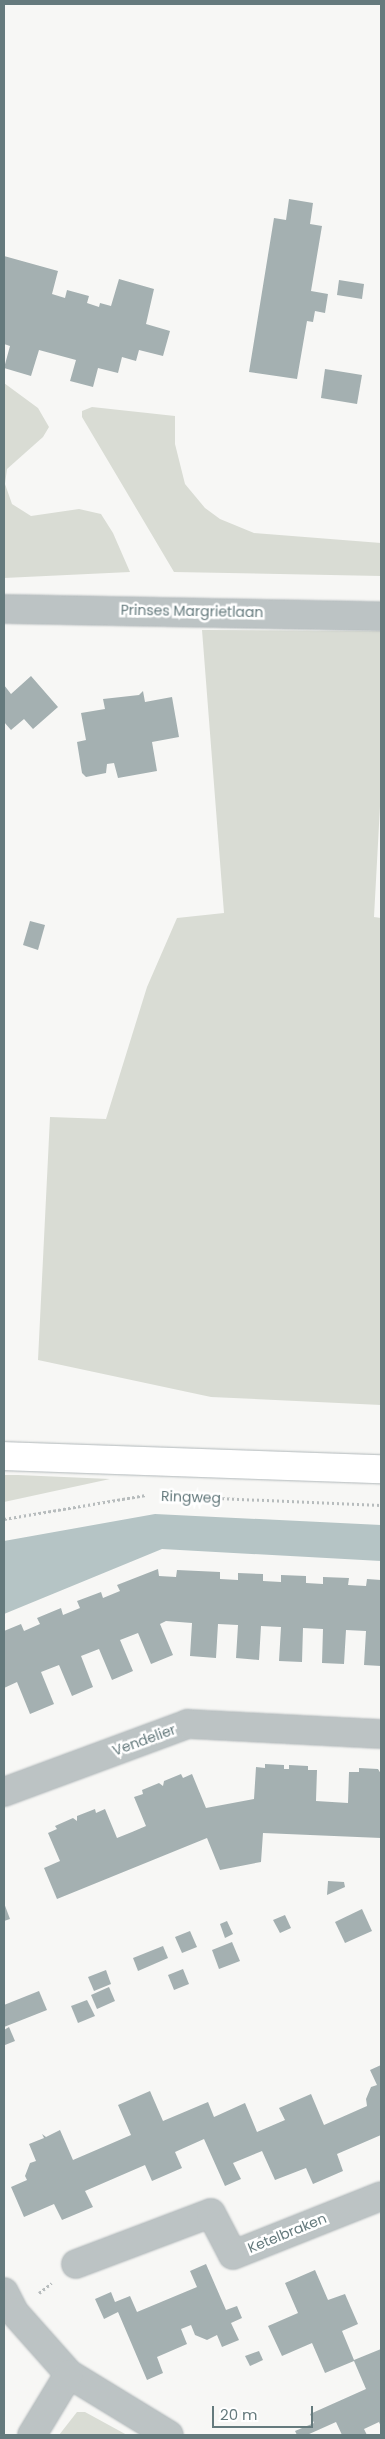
<!DOCTYPE html>
<style>
body{margin:0}
#map{position:relative;width:385px;height:2439px;overflow:hidden;background:#f7f7f5;font-family:Poppins,sans-serif}
div>[style]{position:absolute}
.green>*{inset:0;background:#d9dcd4}
.water>*{inset:0;background:#b5c4c5}
.building>*{inset:0;background:#a4b0b1}
.path>*{height:3px;margin-top:-1.5px;transform-origin:0;background:repeating-linear-gradient(90deg,#b7bcbd 0 2.5px,transparent 0 5px)}
.roads{filter:drop-shadow(0 0 1px #b0b7b9) drop-shadow(0 0 1px #b0b7b9)}
.minor>*{height:28px;margin:-14px;padding:0 14px;transform-origin:14px;border-radius:14px;background:#bcc3c4}
.major>*{height:28px;margin:-14px;padding:0 14px;transform-origin:14px;border-radius:14px;background:#fff}
span{translate:-50% -50%;white-space:nowrap;text-align:center;line-height:1.15;-webkit-text-stroke:5px #fff;paint-order:stroke}
.street-label{font-size:14px;color:#657a7d}
.frame{position:absolute;inset:0;border:5px solid #657a7d;pointer-events:none}
.scale{position:absolute;left:212px;top:2406px;width:101px;height:22px;box-sizing:border-box;border:2px solid #657a7d;border-top:0;padding-left:6px;font-size:15px;line-height:18px;white-space:nowrap;color:#657a7d;-webkit-text-stroke:4px #fff;paint-order:stroke}
</style>
<div id="map">
<div class="green">
<i style="clip-path:polygon(4px 383px,38px 408px,49px 427px,43px 437px,7px 469px,5px 484px,12px 504px,31px 516px,79px 509px,101px 514px,113px 533px,130px 572px,4px 578px)"></i>
<i style="clip-path:polygon(92px 407px,175px 416px,175px 444px,185px 484px,205px 508px,220px 519px,254px 533px,381px 543px,381px 576px,174px 572px,82px 417px,82px 411px)"></i>
<i style="clip-path:polygon(202px 630px,381px 631px,381px 788px,374px 917px,381px 918px,381px 1405px,211px 1397px,38px 1360px,50px 1117px,106px 1119px,147px 987px,177px 918px,224px 913px)"></i>
<i style="clip-path:polygon(4px 1475px,18px 1475px,110px 1479px,4px 1502px)"></i>
<i style="clip-path:polygon(77px 2412px,85px 2412px,127px 2435px,59px 2435px)"></i>
</div>
<div class="water">
<i style="clip-path:polygon(155px 1514px,381px 1525px,381px 1561px,162px 1549px,4px 1614px,4px 1541px)"></i>
</div>
<div class="building">
<i style="clip-path:polygon(289px 199px,313px 203px,310px 224px,322px 226px,311px 291px,328px 294px,325px 313px,315px 311px,313px 322px,307px 321px,297px 379px,249px 372px,274px 218px,286px 220px)"></i>
<i style="clip-path:polygon(4px 256px,58px 271px,52px 294px,65px 298px,67px 290px,89px 296px,87px 303px,99px 307px,100px 303px,111px 306px,119px 279px,154px 289px,146px 324px,170px 331px,163px 356px,139px 350px,136px 361px,122px 357px,118px 373px,98px 368px,93px 387px,70px 381px,76px 360px,39px 350px,31px 376px,4px 368px,10px 346px,4px 344px)"></i>
<i style="clip-path:polygon(339px 280px,364px 284px,362px 299px,337px 295px)"></i>
<i style="clip-path:polygon(325px 369px,362px 375px,357px 404px,321px 398px)"></i>
<i style="clip-path:polygon(31px 676px,58px 707px,33px 729px,24px 719px,11px 730px,4px 722px,4px 685px,11px 694px)"></i>
<i style="clip-path:polygon(143px 691px,145px 702px,172px 697px,179px 737px,152px 742px,157px 771px,118px 778px,114px 763px,107px 764px,106px 773px,86px 777px,82px 773px,77px 742px,86px 740px,81px 713px,105px 709px,103px 699px,139px 695px)"></i>
<i style="clip-path:polygon(30px 921px,45px 925px,38px 950px,23px 945px)"></i>
<i style="clip-path:polygon(158px 1569px,159px 1576px,176px 1577px,177px 1570px,220px 1572px,220px 1579px,238px 1580px,238px 1573px,263px 1574px,263px 1581px,281px 1582px,281px 1575px,306px 1576px,306px 1583px,323px 1584px,323px 1577px,349px 1578px,348px 1585px,366px 1586px,367px 1579px,381px 1580px,381px 1666px,364px 1665px,366px 1631px,346px 1630px,344px 1664px,322px 1663px,323px 1629px,303px 1628px,302px 1662px,279px 1661px,281px 1627px,261px 1626px,259px 1660px,236px 1658px,238px 1625px,218px 1624px,216px 1658px,190px 1656px,192px 1623px,166px 1621px,160px 1624px,173px 1655px,151px 1664px,138px 1633px,120px 1640px,133px 1671px,112px 1680px,99px 1649px,81px 1656px,93px 1687px,72px 1696px,59px 1665px,41px 1672px,54px 1704px,30px 1714px,17px 1682px,4px 1688px,4px 1631px,21px 1624px,24px 1631px,40px 1624px,37px 1618px,61px 1608px,63px 1615px,80px 1608px,77px 1601px,101px 1592px,103px 1598px,120px 1591px,117px 1585px)"></i>
<i style="clip-path:polygon(265px 1764px,284px 1765px,284px 1769px,289px 1769px,289px 1765px,308px 1766px,308px 1770px,317px 1770px,316px 1801px,348px 1803px,349px 1772px,359px 1772px,359px 1768px,378px 1769px,381px 1774px,381px 1838px,263px 1833px,261px 1862px,220px 1870px,207px 1838px,57px 1899px,44px 1868px,60px 1861px,48px 1833px,57px 1829px,55px 1826px,73px 1818px,77px 1821px,77px 1816px,95px 1809px,96px 1813px,105px 1809px,117px 1838px,132px 1832px,146px 1826px,134px 1797px,143px 1794px,142px 1790px,159px 1783px,163px 1786px,164px 1781px,181px 1774px,183px 1778px,192px 1774px,206px 1808px,254px 1799px,256px 1767px,265px 1768px)"></i>
<i style="clip-path:polygon(328px 1881px,344px 1882px,345px 1887px,327px 1895px)"></i>
<i style="clip-path:polygon(4px 1903px,10px 1919px,4px 1921px)"></i>
<i style="clip-path:polygon(362px 1909px,372px 1931px,345px 1943px,335px 1922px)"></i>
<i style="clip-path:polygon(285px 1915px,291px 1928px,280px 1933px,273px 1920px)"></i>
<i style="clip-path:polygon(227px 1921px,233px 1934px,225px 1938px,220px 1924px)"></i>
<i style="clip-path:polygon(190px 1931px,197px 1947px,182px 1953px,175px 1937px)"></i>
<i style="clip-path:polygon(232px 1942px,240px 1961px,219px 1969px,212px 1950px)"></i>
<i style="clip-path:polygon(163px 1946px,168px 1958px,138px 1971px,133px 1958px)"></i>
<i style="clip-path:polygon(183px 1969px,189px 1984px,174px 1990px,168px 1975px)"></i>
<i style="clip-path:polygon(106px 1970px,111px 1984px,94px 1991px,88px 1977px)"></i>
<i style="clip-path:polygon(109px 1987px,115px 2001px,97px 2009px,91px 1995px)"></i>
<i style="clip-path:polygon(39px 1991px,47px 2010px,4px 2027px,4px 2005px)"></i>
<i style="clip-path:polygon(87px 2000px,95px 2016px,78px 2023px,71px 2006px)"></i>
<i style="clip-path:polygon(9px 2027px,15px 2041px,5px 2045px,4px 2030px)"></i>
<i style="clip-path:polygon(381px 2065px,381px 2135px,337px 2154px,343px 2171px,313px 2184px,306px 2168px,275px 2180px,262px 2151px,233px 2163px,241px 2179px,225px 2186px,204px 2139px,175px 2152px,182px 2168px,152px 2181px,145px 2165px,85px 2191px,93px 2207px,62px 2220px,54px 2204px,24px 2217px,11px 2187px,27px 2180px,25px 2176px,30px 2163px,36px 2161px,29px 2144px,44px 2138px,42px 2134px,46px 2137px,60px 2130px,73px 2160px,131px 2135px,118px 2105px,150px 2091px,163px 2121px,208px 2102px,214px 2117px,245px 2103px,257px 2132px,285px 2120px,279px 2108px,311px 2094px,324px 2125px,367px 2106px,366px 2099px,371px 2087px,377px 2085px,370px 2070px)"></i>
<i style="clip-path:polygon(206px 2264px,226px 2310px,237px 2306px,242px 2318px,231px 2323px,239px 2340px,222px 2347px,217px 2335px,207px 2340px,195px 2335px,191px 2325px,181px 2329px,187px 2344px,157px 2357px,163px 2373px,147px 2380px,118px 2312px,104px 2319px,95px 2299px,111px 2292px,115px 2302px,130px 2296px,137px 2312px,197px 2287px,190px 2271px)"></i>
<i style="clip-path:polygon(315px 2270px,328px 2300px,345px 2294px,351px 2308px,358px 2324px,342px 2331px,354px 2360px,381px 2349px,381px 2427px,379px 2422px,364px 2429px,367px 2435px,342px 2435px,336px 2422px,307px 2435px,297px 2435px,295px 2431px,314px 2423px,310px 2414px,366px 2389px,354px 2361px,325px 2373px,312px 2343px,282px 2356px,268px 2326px,298px 2313px,285px 2283px)"></i>
<i style="clip-path:polygon(259px 2351px,263px 2360px,250px 2366px,245px 2356px)"></i>
</div>
<div class="path">
<i style="left:172px;top:1496px;width:209px;rotate:2.5deg"></i>
<i style="left:4px;top:1519px;width:144px;rotate:-9.6deg"></i>
<i style="left:39px;top:2293px;width:16px;rotate:-38deg"></i>
</div>
<div class="roads">
<div class="minor">
<i style="left:4px;top:609px;width:377px;rotate:1.1deg"></i>
<i style="left:4px;top:1792px;width:196px;rotate:-20.3deg"></i>
<i style="left:188px;top:1724px;width:193px;rotate:3deg"></i>
<i style="left:76px;top:2264px;width:144px;rotate:-20.7deg"></i>
<i style="left:211px;top:2213px;width:47px;rotate:62.4deg"></i>
<i style="left:233px;top:2255px;width:159px;rotate:-21.7deg"></i>
<i style="left:4px;top:2292px;width:22px;rotate:63deg"></i>
<i style="left:14px;top:2312px;width:83px;rotate:48.4deg"></i>
<i style="left:69px;top:2374px;width:117px;rotate:31.4deg"></i>
<i style="left:32px;top:2435px;width:71px;rotate:-58.8deg"></i>
</div>
<div class="major">
<i style="left:4px;top:1456px;width:377px;rotate:2deg"></i>
</div>
</div>
<div class="street-label">
<span style="left:192px;top:611px;rotate:1deg">Prinses Margrietlaan</span>
<span style="left:191px;top:1497px;rotate:2deg">Ringweg</span>
<span style="left:144px;top:1740px;rotate:-20deg">Vendelier</span>
<span style="left:287px;top:2233px;rotate:-22deg">Ketelbraken</span>
</div>
<div class="frame"></div>
<div class="scale">20 m</div>
</div>
